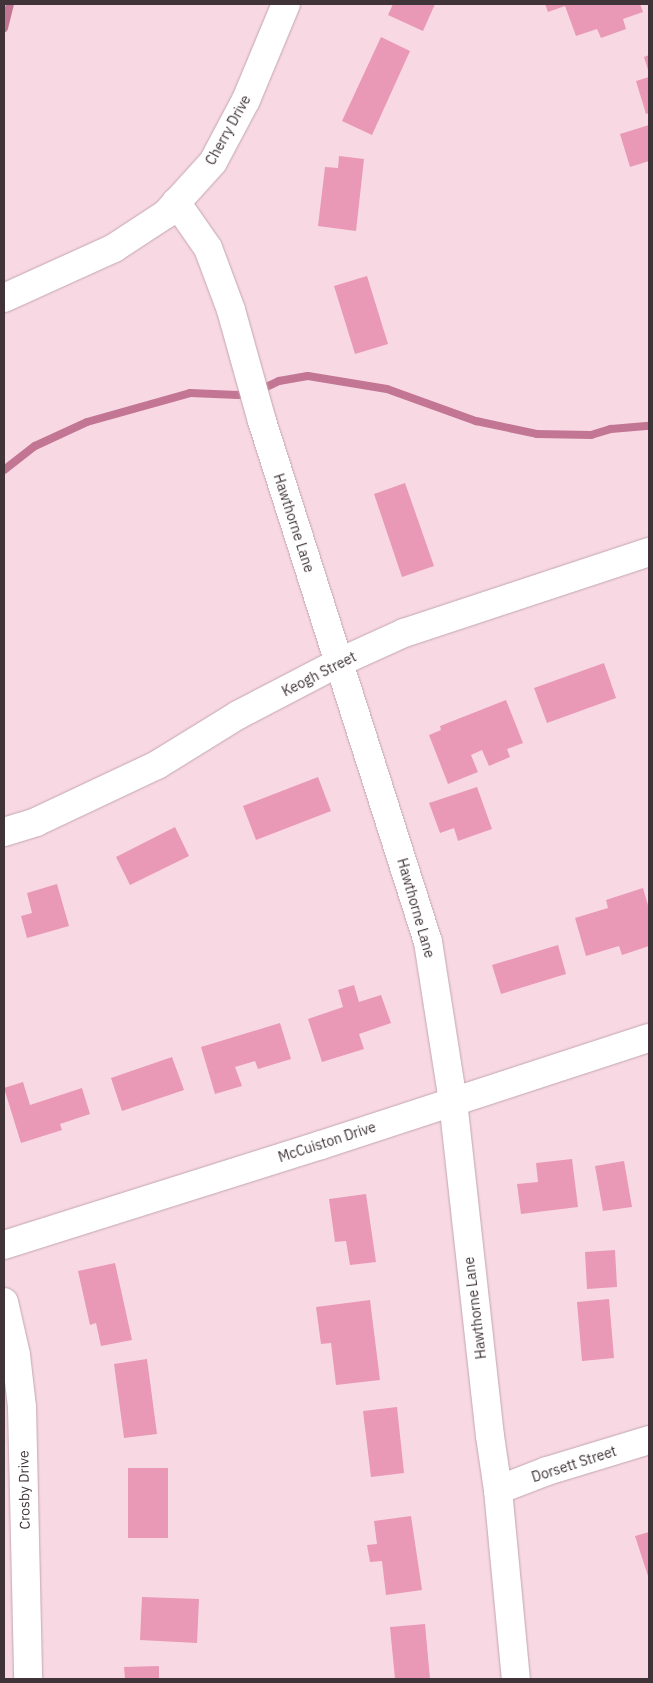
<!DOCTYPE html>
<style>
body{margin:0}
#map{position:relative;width:653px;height:1683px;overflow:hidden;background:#f8d9e3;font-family:"IBM Plex Sans",sans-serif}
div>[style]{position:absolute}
.stream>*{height:8px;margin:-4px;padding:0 4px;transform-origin:4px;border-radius:4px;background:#c37693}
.building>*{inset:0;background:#e998b6}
.roads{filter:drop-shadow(0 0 1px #c3a6b0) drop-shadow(0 0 1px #c3a6b0)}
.minor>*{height:28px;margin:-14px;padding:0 14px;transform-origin:14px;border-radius:14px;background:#fff}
span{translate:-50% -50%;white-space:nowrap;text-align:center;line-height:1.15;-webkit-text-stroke:5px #fff;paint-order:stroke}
.street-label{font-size:14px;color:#403438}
.frame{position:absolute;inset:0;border:5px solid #403438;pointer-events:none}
</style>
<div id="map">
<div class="stream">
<i style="left:4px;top:28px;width:25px;rotate:-76deg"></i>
<i style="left:4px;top:470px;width:39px;rotate:-38deg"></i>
<i style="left:35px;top:446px;width:57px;rotate:-24.8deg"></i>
<i style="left:87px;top:422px;width:107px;rotate:-15.7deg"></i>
<i style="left:190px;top:393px;width:48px;rotate:2.4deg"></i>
<i style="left:238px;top:395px;width:25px;rotate:-14deg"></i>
<i style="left:262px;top:389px;width:19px;rotate:-25deg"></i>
<i style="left:279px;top:381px;width:29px;rotate:-10deg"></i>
<i style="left:308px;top:376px;width:80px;rotate:9.3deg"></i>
<i style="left:387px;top:389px;width:95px;rotate:19.8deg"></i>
<i style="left:476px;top:421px;width:62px;rotate:12deg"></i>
<i style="left:537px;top:434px;width:54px;rotate:1.1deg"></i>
<i style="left:591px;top:435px;width:21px;rotate:-17deg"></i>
<i style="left:611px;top:429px;width:38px;rotate:-5deg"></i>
</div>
<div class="building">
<i style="clip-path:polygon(393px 4px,435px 4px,423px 31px,388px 15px)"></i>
<i style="clip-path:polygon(545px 4px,640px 4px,643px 12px,623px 19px,626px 29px,601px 38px,597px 29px,576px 36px,565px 6px,548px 12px)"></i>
<i style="clip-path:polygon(381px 37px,410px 51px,372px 135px,342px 121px)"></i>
<i style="clip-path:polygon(649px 55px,649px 73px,644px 57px)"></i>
<i style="clip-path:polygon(649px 77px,649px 113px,646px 114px,636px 81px)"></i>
<i style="clip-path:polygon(649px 125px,649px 161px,630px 167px,620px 134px)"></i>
<i style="clip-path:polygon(339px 156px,364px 159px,356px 231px,318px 226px,325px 167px,338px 168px)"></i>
<i style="clip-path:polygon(367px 276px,388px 344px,355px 354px,334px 286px)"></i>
<i style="clip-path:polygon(405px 483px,434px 566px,402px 577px,374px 494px)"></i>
<i style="clip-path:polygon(604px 663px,616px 698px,547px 723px,534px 688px)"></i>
<i style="clip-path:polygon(506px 700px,523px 743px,507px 749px,510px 757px,489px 766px,482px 750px,471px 755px,478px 772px,448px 784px,429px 735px,441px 730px,440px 726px)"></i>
<i style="clip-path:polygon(318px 777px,331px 811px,256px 840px,243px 806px)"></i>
<i style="clip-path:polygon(477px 787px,492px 829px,458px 841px,454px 828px,440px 833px,429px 803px)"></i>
<i style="clip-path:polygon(175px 827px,189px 856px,130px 885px,116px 857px)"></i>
<i style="clip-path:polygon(57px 884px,69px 926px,27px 938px,21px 916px,32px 913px,27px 893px)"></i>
<i style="clip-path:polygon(643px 888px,649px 909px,649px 946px,622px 955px,619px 946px,586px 956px,575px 918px,608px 908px,606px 900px)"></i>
<i style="clip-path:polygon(558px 945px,566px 974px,501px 994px,492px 965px)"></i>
<i style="clip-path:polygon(354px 985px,359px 1002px,381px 995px,391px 1023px,359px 1034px,364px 1049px,322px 1062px,308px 1019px,343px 1007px,338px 990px)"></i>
<i style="clip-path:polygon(280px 1023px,291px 1059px,258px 1069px,255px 1061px,235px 1067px,242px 1086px,215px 1094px,201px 1047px)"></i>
<i style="clip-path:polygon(172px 1057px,184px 1090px,122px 1111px,111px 1078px)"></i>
<i style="clip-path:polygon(23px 1082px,30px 1105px,82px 1088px,90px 1114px,60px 1124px,62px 1130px,21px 1143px,4px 1088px)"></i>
<i style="clip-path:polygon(572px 1159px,578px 1207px,521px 1214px,517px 1184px,538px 1182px,536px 1163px)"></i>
<i style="clip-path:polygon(624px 1161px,632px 1207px,603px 1211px,595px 1166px)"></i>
<i style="clip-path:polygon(366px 1194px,376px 1262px,350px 1265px,346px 1241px,335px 1242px,329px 1199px)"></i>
<i style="clip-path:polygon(615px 1250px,617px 1287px,587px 1289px,585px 1252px)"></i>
<i style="clip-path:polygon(115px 1263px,132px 1340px,101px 1346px,96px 1323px,90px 1325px,78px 1271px)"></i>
<i style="clip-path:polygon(609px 1299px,614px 1358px,582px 1361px,577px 1302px)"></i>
<i style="clip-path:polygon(370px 1300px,380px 1380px,336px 1385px,331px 1343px,321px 1344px,316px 1307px)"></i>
<i style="clip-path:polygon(147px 1359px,157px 1434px,124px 1438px,114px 1364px)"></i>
<i style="clip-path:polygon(397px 1407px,404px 1473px,371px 1477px,363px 1411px)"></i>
<i style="clip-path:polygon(128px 1468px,168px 1468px,168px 1538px,128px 1538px)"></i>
<i style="clip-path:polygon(411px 1516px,422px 1590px,386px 1595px,382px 1561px,370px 1562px,367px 1545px,377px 1544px,374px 1521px)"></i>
<i style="clip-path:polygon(649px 1532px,649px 1579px,635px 1536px)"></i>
<i style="clip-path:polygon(142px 1597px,199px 1599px,197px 1643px,140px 1640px)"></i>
<i style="clip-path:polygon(425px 1624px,430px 1679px,395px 1679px,390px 1627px)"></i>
<i style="clip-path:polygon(159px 1666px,159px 1679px,125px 1679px,124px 1667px)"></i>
</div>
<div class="roads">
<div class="minor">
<i style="left:176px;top:202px;width:56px;rotate:55.2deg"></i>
<i style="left:208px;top:248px;width:66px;rotate:69.6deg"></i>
<i style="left:231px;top:310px;width:115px;rotate:74.4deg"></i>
<i style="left:262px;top:421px;width:547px;rotate:72.33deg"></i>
<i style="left:428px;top:942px;width:161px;rotate:81.1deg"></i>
<i style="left:453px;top:1101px;width:337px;rotate:83.7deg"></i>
<i style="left:490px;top:1436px;width:55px;rotate:81.6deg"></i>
<i style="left:498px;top:1490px;width:190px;rotate:84.6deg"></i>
<i style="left:4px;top:298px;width:121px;rotate:-24.4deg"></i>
<i style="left:114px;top:248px;width:62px;rotate:-33.2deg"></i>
<i style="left:166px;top:214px;width:70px;rotate:-47.9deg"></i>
<i style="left:213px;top:162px;width:70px;rotate:-62deg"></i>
<i style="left:246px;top:100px;width:104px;rotate:-67.4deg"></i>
<i style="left:4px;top:832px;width:34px;rotate:-17deg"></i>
<i style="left:36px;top:822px;width:134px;rotate:-25.2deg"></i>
<i style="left:157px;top:765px;width:95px;rotate:-31.7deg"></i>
<i style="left:238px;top:715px;width:115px;rotate:-27.5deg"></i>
<i style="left:340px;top:662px;width:70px;rotate:-24.4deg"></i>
<i style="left:404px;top:633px;width:258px;rotate:-18.3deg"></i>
<i style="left:4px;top:1245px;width:332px;rotate:-17.5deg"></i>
<i style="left:321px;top:1145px;width:345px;rotate:-18.1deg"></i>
<i style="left:4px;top:1302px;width:54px;rotate:77.2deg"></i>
<i style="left:16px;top:1355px;width:52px;rotate:83.4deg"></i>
<i style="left:22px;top:1407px;width:272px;rotate:88.7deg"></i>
<i style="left:498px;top:1490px;width:53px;rotate:-21.2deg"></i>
<i style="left:547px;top:1471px;width:107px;rotate:-16.9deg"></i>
</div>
</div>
<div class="street-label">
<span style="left:228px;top:130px;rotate:-61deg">Cherry Drive</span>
<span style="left:294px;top:523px;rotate:72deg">Hawthorne Lane</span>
<span style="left:319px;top:674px;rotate:-27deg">Keogh Street</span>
<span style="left:416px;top:908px;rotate:74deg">Hawthorne Lane</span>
<span style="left:327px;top:1142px;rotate:-18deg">McCuiston Drive</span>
<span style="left:475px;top:1308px;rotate:-97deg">Hawthorne Lane</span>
<span style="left:574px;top:1464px;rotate:-18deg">Dorsett Street</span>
<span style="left:24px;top:1490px;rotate:-91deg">Crosby Drive</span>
</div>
<div class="frame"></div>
</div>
